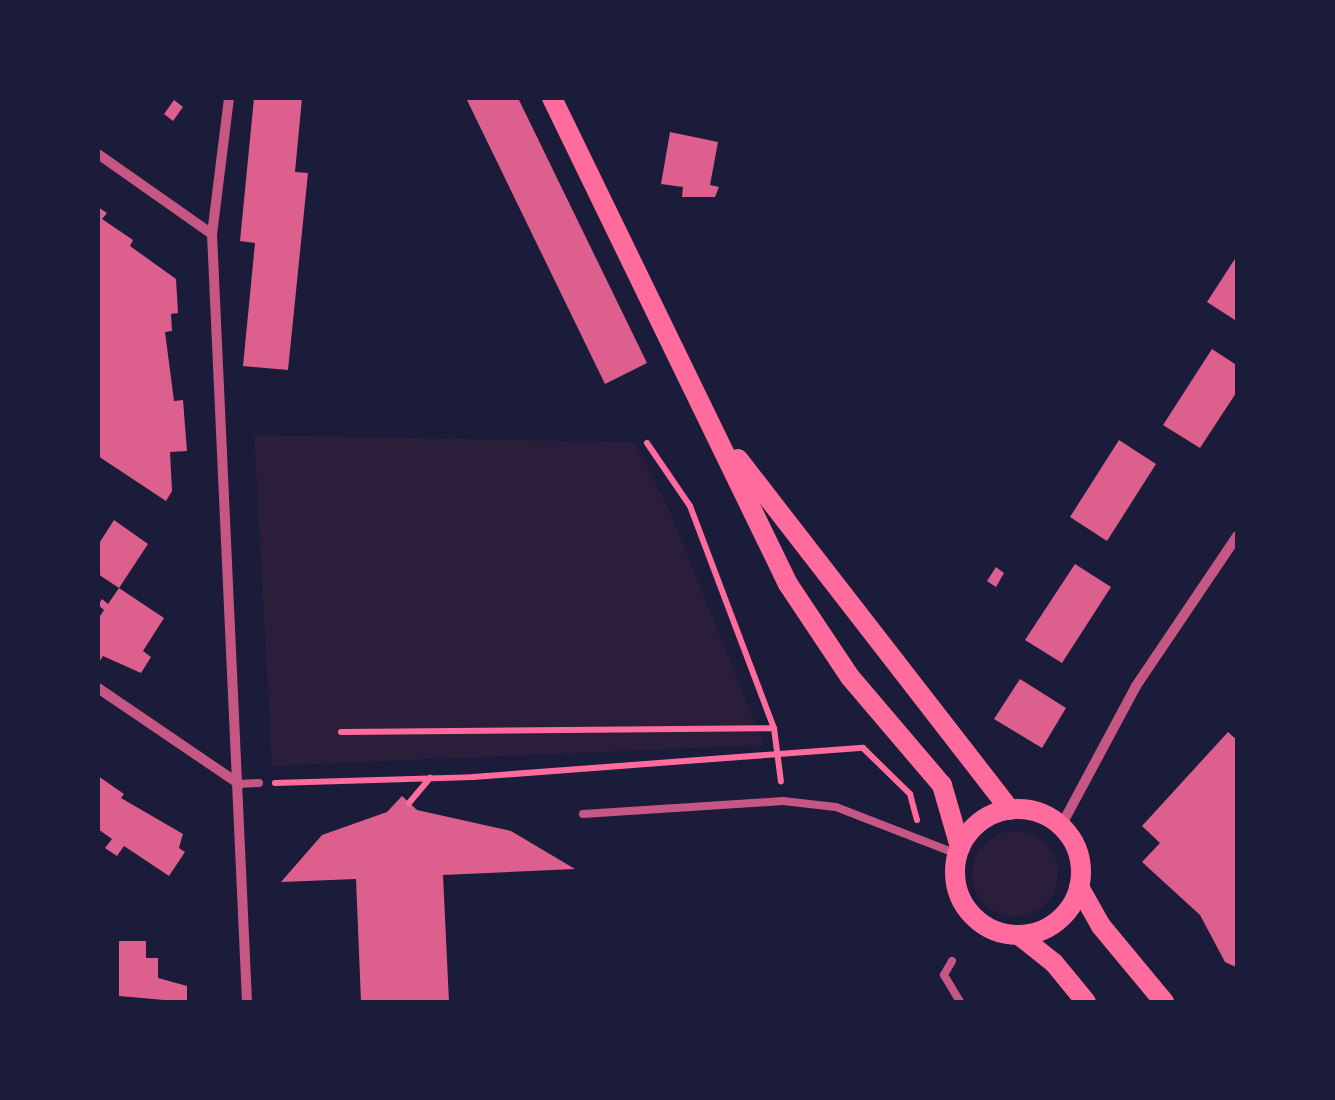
<!DOCTYPE html>
<style>
body{margin:0}
#map{position:relative;width:1335px;height:1100px;overflow:hidden;background:#1b1b3a;font-family:Helvetica,sans-serif}
div>[style]{position:absolute}
.green>*{inset:0;background:#2a1e3b}
.round{border-radius:50%}
.building>*{inset:0;background:#dd5f8e}
.path>*{height:6px;margin:-3px;padding:0 3px;transform-origin:3px;border-radius:3px;background:#ff6b9d}
.service>*{height:8px;margin:-4px;padding:0 4px;transform-origin:4px;border-radius:4px;background:#c65784}
.minor>*{height:10px;margin:-5px;padding:0 5px;transform-origin:5px;border-radius:5px;background:#c65784}
.secondary>*{height:20px;margin:-10px;padding:0 10px;transform-origin:10px;border-radius:10px;background:#ff6b9d}
.secondary>.ring{margin:-10px;padding:0;box-sizing:content-box;background:none;border:20px solid #ff6b9d;border-radius:50%}
span{translate:-50% -50%;white-space:nowrap;text-align:center;line-height:1.15;-webkit-text-stroke:10px #1b1b3a;paint-order:stroke}
.frame{position:absolute;inset:0;border:100px solid #1b1b3a;pointer-events:none}
</style>
<div id="map">
<div class="green">
<i style="clip-path:polygon(254px 435px,634px 442px,669px 509px,764px 745px,272px 766px)"></i>
<i class="round" style="left:972px;top:831px;width:86px;height:86px"></i>
</div>
<div class="building">
<i style="clip-path:polygon(254px 98px,302px 98px,295px 172px,308px 173px,288px 370px,243px 366px,255px 243px,240px 241px)"></i>
<i style="clip-path:polygon(466px 98px,518px 98px,647px 363px,605px 384px)"></i>
<i style="clip-path:polygon(174px 100px,183px 107px,173px 121px,164px 114px)"></i>
<i style="clip-path:polygon(670px 132px,718px 142px,710px 185px,719px 187px,715px 197px,682px 197px,683px 187px,661px 184px)"></i>
<i style="clip-path:polygon(98px 207px,107px 213px,102px 219px,133px 240px,130px 246px,176px 279px,178px 313px,171px 314px,172px 331px,165px 332px,174px 401px,183px 400px,187px 451px,170px 452px,172px 491px,166px 501px,98px 456px)"></i>
<i style="clip-path:polygon(1238px 254px,1238px 322px,1207px 302px)"></i>
<i style="clip-path:polygon(1212px 349px,1238px 366px,1238px 390px,1200px 448px,1163px 425px)"></i>
<i style="clip-path:polygon(1119px 440px,1156px 464px,1107px 541px,1070px 517px)"></i>
<i style="clip-path:polygon(114px 520px,148px 544px,119px 588px,98px 574px,98px 545px)"></i>
<i style="clip-path:polygon(1075px 564px,1111px 587px,1062px 663px,1025px 640px)"></i>
<i style="clip-path:polygon(996px 567px,1004px 573px,996px 587px,987px 581px)"></i>
<i style="clip-path:polygon(119px 588px,164px 618px,143px 651px,151px 657px,141px 673px,103px 656px,98px 664px,98px 619px,104px 610px,98px 605px,102px 599px,108px 604px)"></i>
<i style="clip-path:polygon(1020px 679px,1066px 708px,1042px 748px,994px 719px)"></i>
<i style="clip-path:polygon(1228px 732px,1238px 741px,1238px 968px,1225px 962px,1200px 915px,1142px 862px,1160px 843px,1142px 826px)"></i>
<i style="clip-path:polygon(98px 776px,124px 794px,121px 798px,183px 834px,179px 848px,185px 852px,169px 876px,124px 846px,117px 856px,105px 848px,112px 839px,98px 829px)"></i>
<i style="clip-path:polygon(402px 796px,417px 810px,511px 831px,575px 869px,443px 875px,449px 1002px,361px 1002px,356px 879px,281px 882px,322px 835px,387px 812px)"></i>
<i style="clip-path:polygon(119px 941px,146px 941px,146px 958px,158px 958px,158px 978px,187px 986px,187px 1002px,119px 996px)"></i>
</div>
<div class="path">
<i style="left:647px;top:443px;width:76px;rotate:55.7deg"></i>
<i style="left:690px;top:506px;width:237px;rotate:69.3deg"></i>
<i style="left:774px;top:728px;width:54px;rotate:82.6deg"></i>
<i style="left:341px;top:732px;width:433px;rotate:-0.5deg"></i>
<i style="left:275px;top:783px;width:198px;rotate:-1.7deg"></i>
<i style="left:473px;top:777px;width:391px;rotate:-4.3deg"></i>
<i style="left:863px;top:748px;width:66px;rotate:44.4deg"></i>
<i style="left:910px;top:794px;width:27px;rotate:75deg"></i>
<i style="left:409px;top:803px;width:33px;rotate:-50deg"></i>
</div>
<div class="service">
<i style="left:239px;top:784px;width:20px;rotate:-3deg"></i>
<i style="left:583px;top:814px;width:200px;rotate:-3.7deg"></i>
<i style="left:783px;top:801px;width:53px;rotate:6.5deg"></i>
<i style="left:836px;top:807px;width:130px;rotate:21.2deg"></i>
<i style="left:952px;top:961px;width:16px;rotate:120deg"></i>
<i style="left:944px;top:975px;width:31px;rotate:59deg"></i>
</div>
<div class="minor">
<i style="left:229px;top:98px;width:137px;rotate:97.1deg"></i>
<i style="left:212px;top:234px;width:769px;rotate:87.39deg"></i>
<i style="left:98px;top:154px;width:139px;rotate:35.1deg"></i>
<i style="left:98px;top:688px;width:171px;rotate:34.2deg"></i>
<i style="left:1061px;top:826px;width:159px;rotate:-61.8deg"></i>
<i style="left:1136px;top:686px;width:182px;rotate:-56deg"></i>
</div>
<div class="secondary">
<i style="left:552px;top:98px;width:540px;rotate:64.1deg"></i>
<i style="left:788px;top:584px;width:112px;rotate:56.3deg"></i>
<i style="left:850px;top:677px;width:142px;rotate:49.6deg"></i>
<i style="left:942px;top:785px;width:65px;rotate:73.8deg"></i>
<i style="left:738px;top:459px;width:444px;rotate:52.2deg"></i>
<i class="ring" style="left:955px;top:809px;width:106px;height:106px"></i>
<i style="left:1079px;top:887px;width:45px;rotate:60.6deg"></i>
<i style="left:1101px;top:926px;width:99px;rotate:50.3deg"></i>
<i style="left:1020px;top:936px;width:43px;rotate:38.5deg"></i>
<i style="left:1054px;top:963px;width:50px;rotate:50.6deg"></i>
</div>
<div class="frame"></div>
</div>
